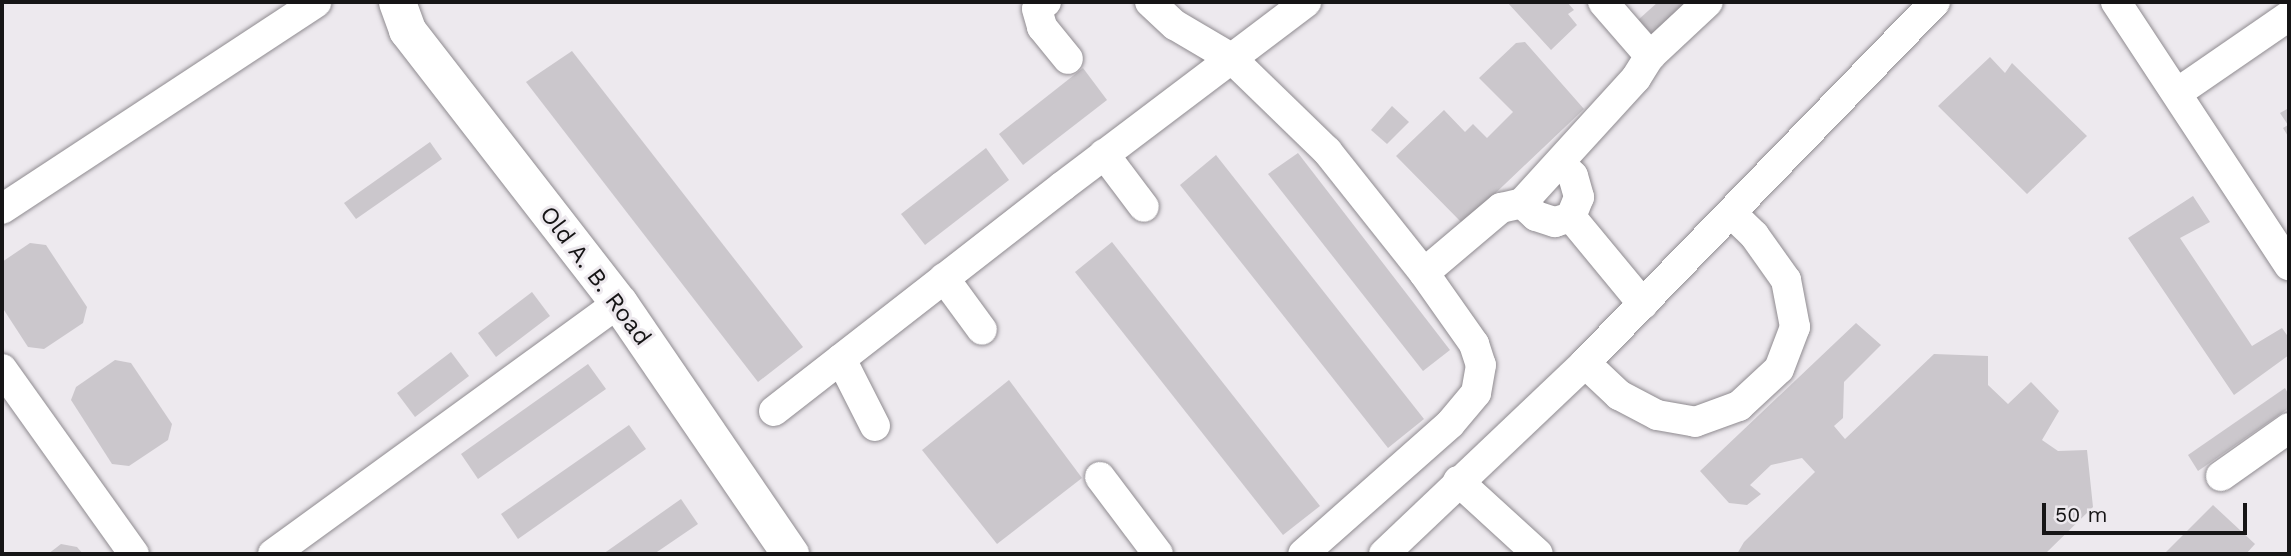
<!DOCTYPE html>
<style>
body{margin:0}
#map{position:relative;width:2291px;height:556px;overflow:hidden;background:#ede9ee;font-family:"Work Sans",sans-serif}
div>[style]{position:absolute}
.building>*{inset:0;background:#cbc7cc}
.roads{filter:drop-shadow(0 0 2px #8f8b90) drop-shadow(0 0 2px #8f8b90)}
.minor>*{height:30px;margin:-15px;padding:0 15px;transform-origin:15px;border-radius:15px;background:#fff}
.tertiary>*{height:37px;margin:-18.5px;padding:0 18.5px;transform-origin:18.5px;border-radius:18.5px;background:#fff}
span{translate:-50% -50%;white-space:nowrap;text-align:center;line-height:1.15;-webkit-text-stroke:6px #ede9ee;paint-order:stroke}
.street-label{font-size:24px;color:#161516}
.frame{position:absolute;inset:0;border:4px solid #161516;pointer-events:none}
.scale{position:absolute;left:2042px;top:503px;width:205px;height:32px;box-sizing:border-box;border:4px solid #161516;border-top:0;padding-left:9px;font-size:21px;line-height:24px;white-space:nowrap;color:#161516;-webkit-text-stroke:5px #ede9ee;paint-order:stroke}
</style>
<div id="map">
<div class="building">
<i style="clip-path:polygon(1507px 2px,1567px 2px,1574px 10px,1568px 14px,1577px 25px,1551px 50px)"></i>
<i style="clip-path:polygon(1658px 2px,1694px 2px,1655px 37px,1638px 20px)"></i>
<i style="clip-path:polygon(1525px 42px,1584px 109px,1463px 224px,1396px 156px,1444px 110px,1465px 132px,1473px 124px,1487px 138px,1513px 112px,1479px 78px,1516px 43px)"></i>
<i style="clip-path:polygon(572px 51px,803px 347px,758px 382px,526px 82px)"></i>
<i style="clip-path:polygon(1990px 57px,2005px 73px,2012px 63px,2087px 136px,2027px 194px,1938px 106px)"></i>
<i style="clip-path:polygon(1083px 68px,1107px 100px,1023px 165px,999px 134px)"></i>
<i style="clip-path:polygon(1392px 106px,1409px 122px,1387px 144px,1371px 130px)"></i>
<i style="clip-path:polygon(2289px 108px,2289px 138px,2283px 128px,2288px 125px,2280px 113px)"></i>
<i style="clip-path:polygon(430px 142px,442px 159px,356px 219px,344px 203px)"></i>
<i style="clip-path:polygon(986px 148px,1009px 180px,925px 245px,901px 214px)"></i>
<i style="clip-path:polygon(1298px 153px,1450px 350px,1423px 371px,1268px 174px)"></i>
<i style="clip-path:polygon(1216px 155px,1424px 419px,1388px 448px,1180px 185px)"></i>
<i style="clip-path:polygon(2193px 196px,2210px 222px,2180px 238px,2252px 346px,2282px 328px,2289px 338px,2289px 355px,2234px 395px,2128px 238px)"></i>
<i style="clip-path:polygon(1112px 242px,1320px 506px,1283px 535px,1075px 272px)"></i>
<i style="clip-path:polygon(30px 243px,46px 245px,87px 307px,83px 323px,44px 349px,28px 347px,2px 307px,2px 262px)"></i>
<i style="clip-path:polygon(532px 292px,550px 316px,496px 357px,478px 333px)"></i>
<i style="clip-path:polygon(1856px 323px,1881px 345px,1844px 382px,1843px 418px,1834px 426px,1845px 439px,1934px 354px,1988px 356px,1988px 385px,2008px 404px,2031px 382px,2059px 411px,2042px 440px,2058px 451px,2087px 450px,2093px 507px,2045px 554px,1737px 554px,1744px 542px,1815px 472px,1802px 458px,1771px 465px,1750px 485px,1761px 494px,1747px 505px,1729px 503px,1700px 471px)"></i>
<i style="clip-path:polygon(451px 352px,469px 376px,415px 417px,397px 393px)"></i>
<i style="clip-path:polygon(115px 360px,131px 363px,172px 424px,168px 440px,129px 466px,112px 464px,71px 400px,76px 387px)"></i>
<i style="clip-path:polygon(588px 364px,606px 389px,478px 479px,461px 454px)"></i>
<i style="clip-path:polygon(1009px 380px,1082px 478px,997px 544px,922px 450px)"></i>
<i style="clip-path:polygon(2285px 388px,2289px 395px,2289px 408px,2198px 471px,2188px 455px)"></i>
<i style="clip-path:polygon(629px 425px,646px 449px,518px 539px,501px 514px)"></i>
<i style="clip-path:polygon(681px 499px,698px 524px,654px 554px,603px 554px)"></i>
<i style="clip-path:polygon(2213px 505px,2255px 544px,2246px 554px,2164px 554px)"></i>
<i style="clip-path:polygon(61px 544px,77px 547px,83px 554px,48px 554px)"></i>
</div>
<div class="roads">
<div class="minor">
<i style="left:1046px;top:2px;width:11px;rotate:142deg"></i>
<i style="left:1037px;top:9px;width:19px;rotate:74deg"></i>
<i style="left:1042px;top:27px;width:41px;rotate:50.9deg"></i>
<i style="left:1150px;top:2px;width:34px;rotate:43deg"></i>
<i style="left:1175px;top:25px;width:65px;rotate:30.5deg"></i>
<i style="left:1231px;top:58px;width:134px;rotate:44.1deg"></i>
<i style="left:1327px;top:151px;width:156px;rotate:51.5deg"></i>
<i style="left:1424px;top:273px;width:87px;rotate:54.8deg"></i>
<i style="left:1474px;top:344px;width:22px;rotate:72deg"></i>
<i style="left:1481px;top:365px;width:28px;rotate:100deg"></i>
<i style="left:1476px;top:393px;width:40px;rotate:130deg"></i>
<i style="left:1450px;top:424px;width:196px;rotate:138.5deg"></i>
<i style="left:1603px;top:2px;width:72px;rotate:49deg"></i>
<i style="left:2116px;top:2px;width:315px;rotate:56.7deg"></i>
<i style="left:2177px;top:93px;width:136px;rotate:-34.5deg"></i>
<i style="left:1104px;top:154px;width:66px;rotate:53deg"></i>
<i style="left:1560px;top:163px;width:18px;rotate:45deg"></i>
<i style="left:1573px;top:176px;width:22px;rotate:74deg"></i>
<i style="left:1579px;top:197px;width:22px;rotate:112deg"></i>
<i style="left:1522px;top:203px;width:19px;rotate:43deg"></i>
<i style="left:1536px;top:216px;width:20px;rotate:18deg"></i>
<i style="left:1555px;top:222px;width:17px;rotate:-17deg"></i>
<i style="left:2px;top:209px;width:376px;rotate:-33.3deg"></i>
<i style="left:1571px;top:217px;width:113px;rotate:50.4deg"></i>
<i style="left:1424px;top:273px;width:101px;rotate:-40.2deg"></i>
<i style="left:1501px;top:208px;width:22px;rotate:-13deg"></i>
<i style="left:1522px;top:203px;width:169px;rotate:-47.6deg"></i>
<i style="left:1636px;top:78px;width:26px;rotate:-58deg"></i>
<i style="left:1650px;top:56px;width:79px;rotate:-43deg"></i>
<i style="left:944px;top:278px;width:64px;rotate:53.8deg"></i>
<i style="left:841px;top:359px;width:75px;rotate:63.1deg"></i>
<i style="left:1585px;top:363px;width:47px;rotate:43.3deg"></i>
<i style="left:1619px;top:395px;width:43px;rotate:27.8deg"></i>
<i style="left:1657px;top:415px;width:39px;rotate:10deg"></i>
<i style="left:1695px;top:422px;width:47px;rotate:-20deg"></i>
<i style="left:1739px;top:406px;width:54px;rotate:-42.8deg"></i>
<i style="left:1779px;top:369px;width:45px;rotate:-69.1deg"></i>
<i style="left:1795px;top:327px;width:48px;rotate:-100.8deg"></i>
<i style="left:1786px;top:280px;width:55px;rotate:-125.4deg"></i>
<i style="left:1754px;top:235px;width:30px;rotate:-136deg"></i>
<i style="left:2px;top:369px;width:227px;rotate:54.5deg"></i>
<i style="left:774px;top:411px;width:366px;rotate:-37.9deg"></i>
<i style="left:1063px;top:186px;width:305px;rotate:-37.1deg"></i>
<i style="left:2221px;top:476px;width:83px;rotate:-35.2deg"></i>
<i style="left:1100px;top:477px;width:96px;rotate:53deg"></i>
<i style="left:1458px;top:481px;width:108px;rotate:42.4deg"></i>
<i style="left:273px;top:554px;width:427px;rotate:-36deg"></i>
<i style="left:1384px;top:554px;width:277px;rotate:-43.5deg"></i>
<i style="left:1585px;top:363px;width:503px;rotate:-45.89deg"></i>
</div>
<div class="tertiary">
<i style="left:397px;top:2px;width:30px;rotate:70deg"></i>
<i style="left:407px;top:30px;width:346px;rotate:52.2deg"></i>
<i style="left:619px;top:303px;width:304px;rotate:55.7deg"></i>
</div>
</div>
<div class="street-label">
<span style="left:595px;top:276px;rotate:53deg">Old A. B. Road</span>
</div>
<div class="frame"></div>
<div class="scale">50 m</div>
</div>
